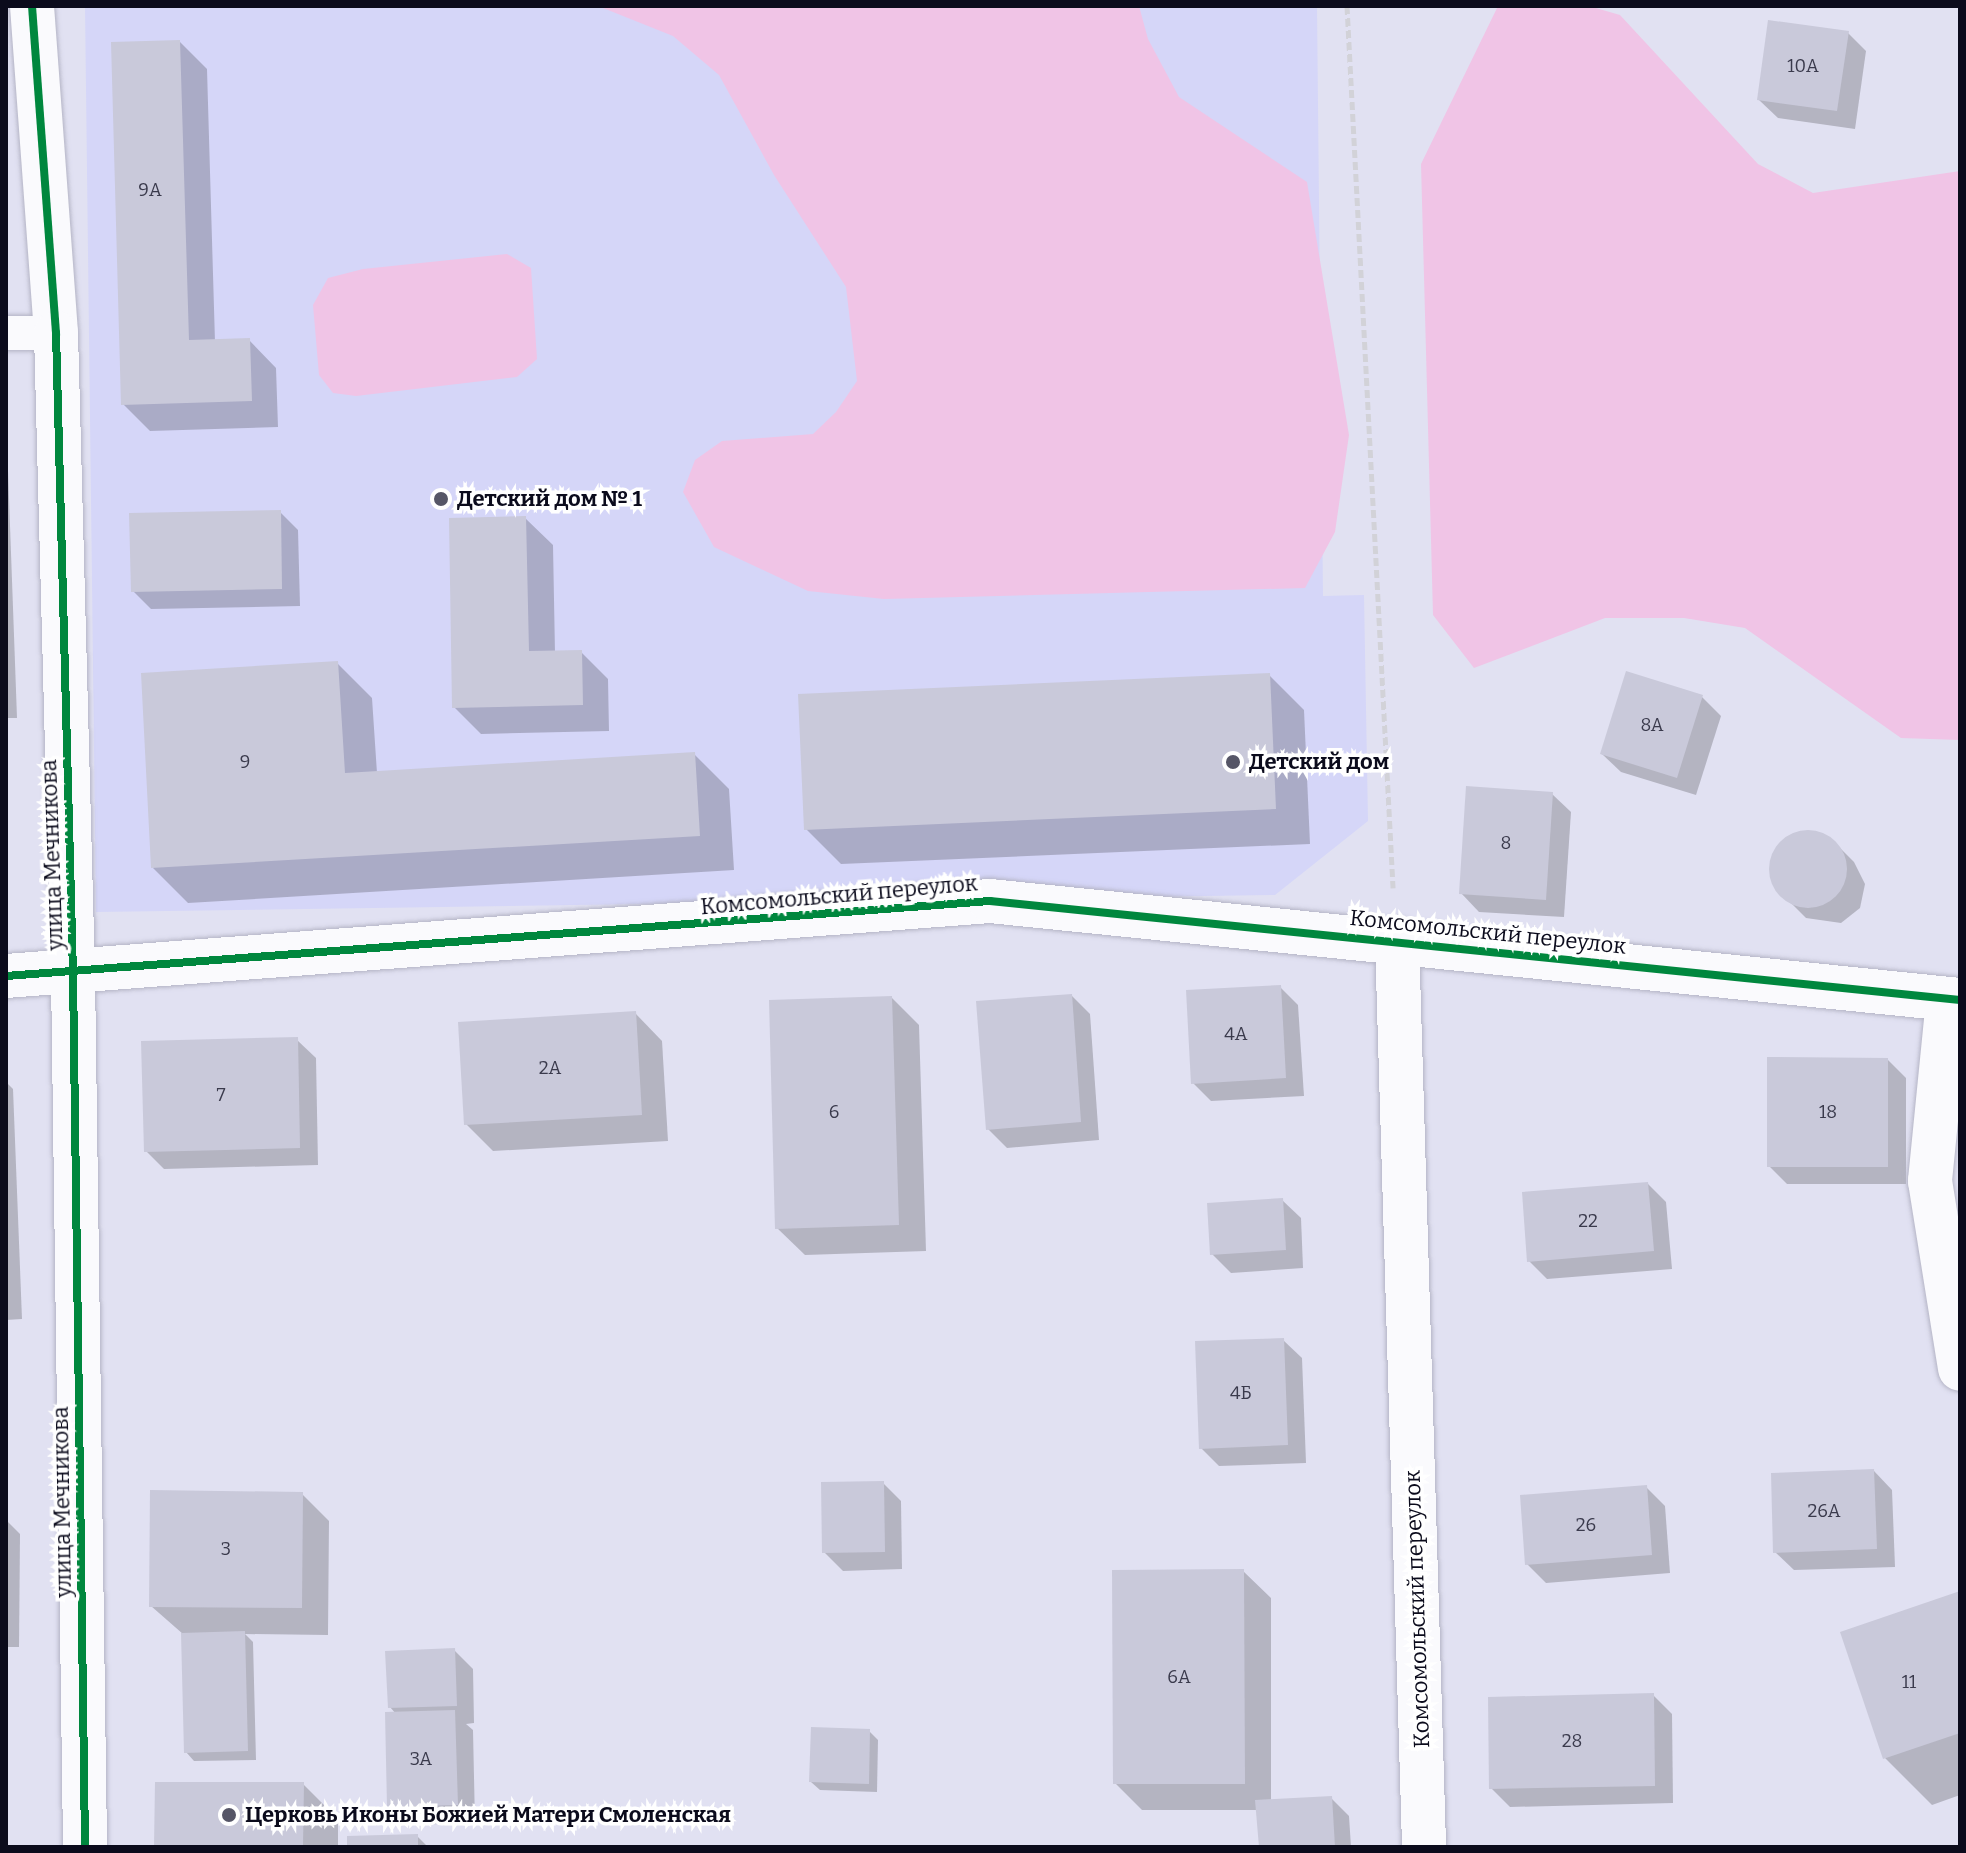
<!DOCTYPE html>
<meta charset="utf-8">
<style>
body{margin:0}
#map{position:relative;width:1966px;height:1853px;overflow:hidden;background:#e1e1f2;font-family:Bitter,serif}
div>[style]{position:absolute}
.built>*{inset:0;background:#d5d6f8}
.green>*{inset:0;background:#f0c4e6}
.shadow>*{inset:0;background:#0003}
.building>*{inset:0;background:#c9c9da}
.round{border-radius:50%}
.path>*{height:5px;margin-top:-2.5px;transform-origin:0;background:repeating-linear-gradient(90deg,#d2d2d8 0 8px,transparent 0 12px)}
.roads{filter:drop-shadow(0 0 2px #b4b4c5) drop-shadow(0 0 2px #b4b4c5)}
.lane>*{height:34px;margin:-17px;padding:0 17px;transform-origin:17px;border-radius:17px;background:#fafafd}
.street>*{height:44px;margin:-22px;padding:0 22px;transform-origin:22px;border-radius:22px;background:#fafafd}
.cycleway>*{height:8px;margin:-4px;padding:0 4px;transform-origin:4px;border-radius:4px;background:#00873e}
.dots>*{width:22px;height:22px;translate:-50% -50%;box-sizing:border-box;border:4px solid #fff;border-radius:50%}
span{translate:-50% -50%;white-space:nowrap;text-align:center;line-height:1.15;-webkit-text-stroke:7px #fff;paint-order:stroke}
.number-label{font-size:18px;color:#3a3a4c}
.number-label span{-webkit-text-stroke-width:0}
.poi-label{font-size:22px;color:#0b0b1c;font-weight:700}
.left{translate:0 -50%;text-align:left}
.street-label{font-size:22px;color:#0b0b1c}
.frame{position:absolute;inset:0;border:8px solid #0b0b1c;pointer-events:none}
</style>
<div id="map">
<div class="built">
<i style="clip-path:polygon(85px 6px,1317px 6px,1323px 596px,1364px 595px,1368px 821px,1275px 895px,96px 912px)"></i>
</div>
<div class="green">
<i style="clip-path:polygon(598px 6px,1139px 6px,1148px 39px,1179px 97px,1307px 182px,1349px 435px,1335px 532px,1305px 588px,884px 599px,808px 591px,714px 547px,683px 492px,695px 460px,722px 441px,813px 434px,836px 412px,857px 381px,846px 287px,774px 175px,719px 75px,673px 36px)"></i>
<i style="clip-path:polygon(1498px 6px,1589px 6px,1620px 15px,1758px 164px,1813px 193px,1960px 171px,1960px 740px,1901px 738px,1745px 628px,1684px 618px,1605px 618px,1474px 668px,1433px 615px,1421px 164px)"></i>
<i style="clip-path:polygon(507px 254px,531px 268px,537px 359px,517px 377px,356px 396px,333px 393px,319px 375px,313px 305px,328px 278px,363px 269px)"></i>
</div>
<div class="shadow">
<i style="clip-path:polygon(1848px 33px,1866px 51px,1855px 129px,1778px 118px,1759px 100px)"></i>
<i style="clip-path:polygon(180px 42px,207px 69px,215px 342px,249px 340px,276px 368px,278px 427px,150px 431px,123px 404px)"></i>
<i style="clip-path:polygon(6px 415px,17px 718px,6px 718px)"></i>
<i style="clip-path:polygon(280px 512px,298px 530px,300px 606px,151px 609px,133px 591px)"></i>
<i style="clip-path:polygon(525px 518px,553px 545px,555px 653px,581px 652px,608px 679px,609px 731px,481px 734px,454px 707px)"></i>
<i style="clip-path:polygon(337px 663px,372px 698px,377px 773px,694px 754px,729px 789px,734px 870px,188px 903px,153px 868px)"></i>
<i style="clip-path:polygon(1269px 675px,1304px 710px,1310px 844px,841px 864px,806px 829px)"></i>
<i style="clip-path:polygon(1702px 697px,1721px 716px,1696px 795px,1621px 772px,1602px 754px)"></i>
<i style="clip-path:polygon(1552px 794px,1571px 812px,1564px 917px,1479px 912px,1461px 893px)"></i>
<i style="clip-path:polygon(1801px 832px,1835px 843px,1854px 862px,1865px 884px,1860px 908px,1841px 923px,1806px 918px,1778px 890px,1771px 867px,1780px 845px)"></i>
<i style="clip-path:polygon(1280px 987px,1298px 1005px,1304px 1096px,1211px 1101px,1193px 1083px)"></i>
<i style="clip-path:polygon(1072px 996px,1090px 1014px,1099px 1140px,1007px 1148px,988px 1129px)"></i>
<i style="clip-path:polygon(892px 998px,919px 1025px,926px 1251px,805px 1255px,777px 1228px)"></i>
<i style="clip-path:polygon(635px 1013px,662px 1041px,668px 1141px,493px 1151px,466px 1124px)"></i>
<i style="clip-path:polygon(297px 1040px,316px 1058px,318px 1165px,164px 1169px,146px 1151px)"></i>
<i style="clip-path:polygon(1888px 1060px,1906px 1078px,1906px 1184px,1787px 1184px,1769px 1166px)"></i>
<i style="clip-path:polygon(6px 1082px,13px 1089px,22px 1319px,6px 1320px)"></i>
<i style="clip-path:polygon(1648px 1184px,1666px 1202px,1672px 1269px,1547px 1279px,1529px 1261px)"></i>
<i style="clip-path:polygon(1282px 1200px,1301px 1218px,1303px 1268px,1231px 1273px,1212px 1254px)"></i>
<i style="clip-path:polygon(1283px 1340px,1302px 1358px,1306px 1463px,1219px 1466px,1201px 1448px)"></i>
<i style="clip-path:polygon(1874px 1471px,1892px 1490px,1895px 1567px,1794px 1570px,1775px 1552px)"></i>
<i style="clip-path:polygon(883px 1483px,901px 1501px,902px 1569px,843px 1571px,824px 1552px)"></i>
<i style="clip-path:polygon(1646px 1487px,1665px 1506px,1670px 1573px,1546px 1583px,1527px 1564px)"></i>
<i style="clip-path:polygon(302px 1494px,329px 1521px,328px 1635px,245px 1634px,253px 1642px,256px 1760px,194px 1761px,186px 1752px,183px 1634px,151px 1606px)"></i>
<i style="clip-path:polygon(6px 1520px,20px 1534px,19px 1647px,6px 1647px)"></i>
<i style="clip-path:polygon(1243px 1571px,1271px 1598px,1271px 1801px,1331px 1798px,1349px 1816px,1351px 1847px,1261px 1847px,1258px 1810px,1142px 1810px,1115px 1783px)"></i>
<i style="clip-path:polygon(1960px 1593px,1960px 1795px,1932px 1805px,1885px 1758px)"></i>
<i style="clip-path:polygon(454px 1650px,473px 1669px,474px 1723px,466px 1724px,473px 1730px,475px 1823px,407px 1825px,389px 1806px,396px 1714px,390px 1707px)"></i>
<i style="clip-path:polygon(1653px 1695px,1672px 1714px,1673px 1803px,1510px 1807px,1491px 1788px)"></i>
<i style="clip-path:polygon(869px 1731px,878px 1740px,877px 1792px,820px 1790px,811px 1782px)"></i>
<i style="clip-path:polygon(303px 1784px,338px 1819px,338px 1847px,156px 1847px)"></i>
<i style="clip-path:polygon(417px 1836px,428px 1847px,349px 1847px)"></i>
</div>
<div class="building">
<i style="clip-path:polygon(1768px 20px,1849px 31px,1837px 111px,1757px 100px)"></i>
<i style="clip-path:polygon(180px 40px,189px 340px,250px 338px,252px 401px,121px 405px,111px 42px)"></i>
<i style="clip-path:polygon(281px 510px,282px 589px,131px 592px,129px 513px)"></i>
<i style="clip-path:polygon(526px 516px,529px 651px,582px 650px,583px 705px,452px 708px,449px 518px)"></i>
<i style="clip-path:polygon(338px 661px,345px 773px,695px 752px,700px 836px,151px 868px,141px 673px)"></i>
<i style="clip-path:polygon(1626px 671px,1703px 695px,1677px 778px,1600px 754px)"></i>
<i style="clip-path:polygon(1270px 673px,1276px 809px,804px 830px,798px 694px)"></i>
<i style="clip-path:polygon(1466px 786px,1553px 792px,1546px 900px,1459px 894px)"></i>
<i class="round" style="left:1769px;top:830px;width:78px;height:78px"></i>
<i style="clip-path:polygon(1281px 985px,1286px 1078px,1191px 1084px,1186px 990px)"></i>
<i style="clip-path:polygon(1072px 994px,1081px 1122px,986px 1130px,976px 1001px)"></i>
<i style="clip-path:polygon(892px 996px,899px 1225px,775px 1229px,769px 1000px)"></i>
<i style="clip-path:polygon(636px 1011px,642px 1115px,464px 1125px,458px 1022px)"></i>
<i style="clip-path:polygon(298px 1037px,300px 1148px,144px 1152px,141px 1041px)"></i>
<i style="clip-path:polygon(1767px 1057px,1888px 1058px,1888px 1167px,1767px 1167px)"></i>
<i style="clip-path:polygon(1648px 1182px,1654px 1251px,1527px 1262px,1522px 1192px)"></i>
<i style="clip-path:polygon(1283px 1198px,1286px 1250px,1210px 1255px,1207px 1203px)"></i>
<i style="clip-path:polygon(1284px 1338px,1288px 1445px,1199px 1449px,1195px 1341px)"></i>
<i style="clip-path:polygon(1874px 1469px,1877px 1549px,1773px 1553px,1771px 1473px)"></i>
<i style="clip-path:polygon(884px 1481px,885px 1552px,822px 1553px,821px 1482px)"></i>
<i style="clip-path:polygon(1647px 1485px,1652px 1555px,1525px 1565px,1520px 1495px)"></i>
<i style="clip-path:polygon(150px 1490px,303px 1492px,302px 1608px,149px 1607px)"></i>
<i style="clip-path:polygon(1244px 1569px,1245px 1784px,1113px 1784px,1112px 1570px)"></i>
<i style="clip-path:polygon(1960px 1591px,1960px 1733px,1883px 1759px,1840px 1632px)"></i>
<i style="clip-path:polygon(245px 1631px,248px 1751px,184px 1753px,181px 1633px)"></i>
<i style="clip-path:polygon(455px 1648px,457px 1706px,388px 1708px,385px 1651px)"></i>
<i style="clip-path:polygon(1654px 1693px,1655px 1786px,1489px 1789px,1488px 1697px)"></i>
<i style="clip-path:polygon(455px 1710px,458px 1805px,387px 1807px,385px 1712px)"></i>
<i style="clip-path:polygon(811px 1727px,870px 1729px,869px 1784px,809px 1782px)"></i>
<i style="clip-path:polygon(155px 1782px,304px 1782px,303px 1847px,154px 1847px)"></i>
<i style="clip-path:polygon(1332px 1796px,1335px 1847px,1259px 1847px,1255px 1800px)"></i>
<i style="clip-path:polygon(418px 1834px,418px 1847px,347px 1847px,347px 1836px)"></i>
</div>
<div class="path">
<i style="left:1347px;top:6px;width:883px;rotate:87.01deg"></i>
</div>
<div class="roads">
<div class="lane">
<i style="left:6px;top:333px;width:50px"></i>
</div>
<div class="street">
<i style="left:32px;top:6px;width:328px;rotate:85.8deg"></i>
<i style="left:56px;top:333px;width:641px;rotate:88.48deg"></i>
<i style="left:73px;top:974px;width:873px;rotate:89.21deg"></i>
<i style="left:1397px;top:940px;width:907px;rotate:88.29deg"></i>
<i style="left:6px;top:976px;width:987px;rotate:-4.36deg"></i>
<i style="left:990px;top:901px;width:975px;rotate:5.83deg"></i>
<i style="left:1948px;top:1000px;width:182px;rotate:95.7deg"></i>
<i style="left:1930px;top:1181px;width:190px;rotate:80.9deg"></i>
</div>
</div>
<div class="cycleway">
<i style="left:32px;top:6px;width:328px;rotate:85.8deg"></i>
<i style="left:56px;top:333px;width:641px;rotate:88.48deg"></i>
<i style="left:73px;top:974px;width:873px;rotate:89.21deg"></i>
<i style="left:6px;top:976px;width:987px;rotate:-4.36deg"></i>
<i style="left:990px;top:901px;width:975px;rotate:5.83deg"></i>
</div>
<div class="dots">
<i style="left:441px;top:499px;background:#565667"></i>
<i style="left:1233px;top:762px;background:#565667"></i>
<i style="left:229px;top:1815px;background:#565667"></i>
</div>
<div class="number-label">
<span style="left:1803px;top:66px">10А</span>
<span style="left:150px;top:190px">9А</span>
<span style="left:1652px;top:725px">8А</span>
<span style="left:245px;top:762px">9</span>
<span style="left:1506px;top:843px">8</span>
<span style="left:1236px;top:1034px">4А</span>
<span style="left:550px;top:1068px">2А</span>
<span style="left:221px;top:1095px">7</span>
<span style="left:834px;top:1112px">6</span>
<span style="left:1828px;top:1112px">18</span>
<span style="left:1588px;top:1221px">22</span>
<span style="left:1241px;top:1393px">4Б</span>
<span style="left:1824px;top:1511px">26А</span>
<span style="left:1586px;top:1525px">26</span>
<span style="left:226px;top:1549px">3</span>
<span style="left:1179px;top:1677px">6А</span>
<span style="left:1909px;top:1682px">11</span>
<span style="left:1572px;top:1741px">28</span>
<span style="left:421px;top:1759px">3А</span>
</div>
<div class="poi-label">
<span class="left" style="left:457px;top:499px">Детский дом № 1</span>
<span class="left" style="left:1249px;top:762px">Детский дом</span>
<span class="left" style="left:245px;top:1815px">Церковь Иконы Божией Матери Смоленская</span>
</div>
<div class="street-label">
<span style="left:52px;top:855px;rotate:-92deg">улица Мечникова</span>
<span style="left:839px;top:895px;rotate:-5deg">Комсомольский переулок</span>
<span style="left:1488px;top:932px;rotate:6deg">Комсомольский переулок</span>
<span style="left:62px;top:1502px;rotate:-91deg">улица Мечникова</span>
<span style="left:1417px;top:1609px;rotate:-92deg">Комсомольский переулок</span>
</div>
<div class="frame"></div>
</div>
